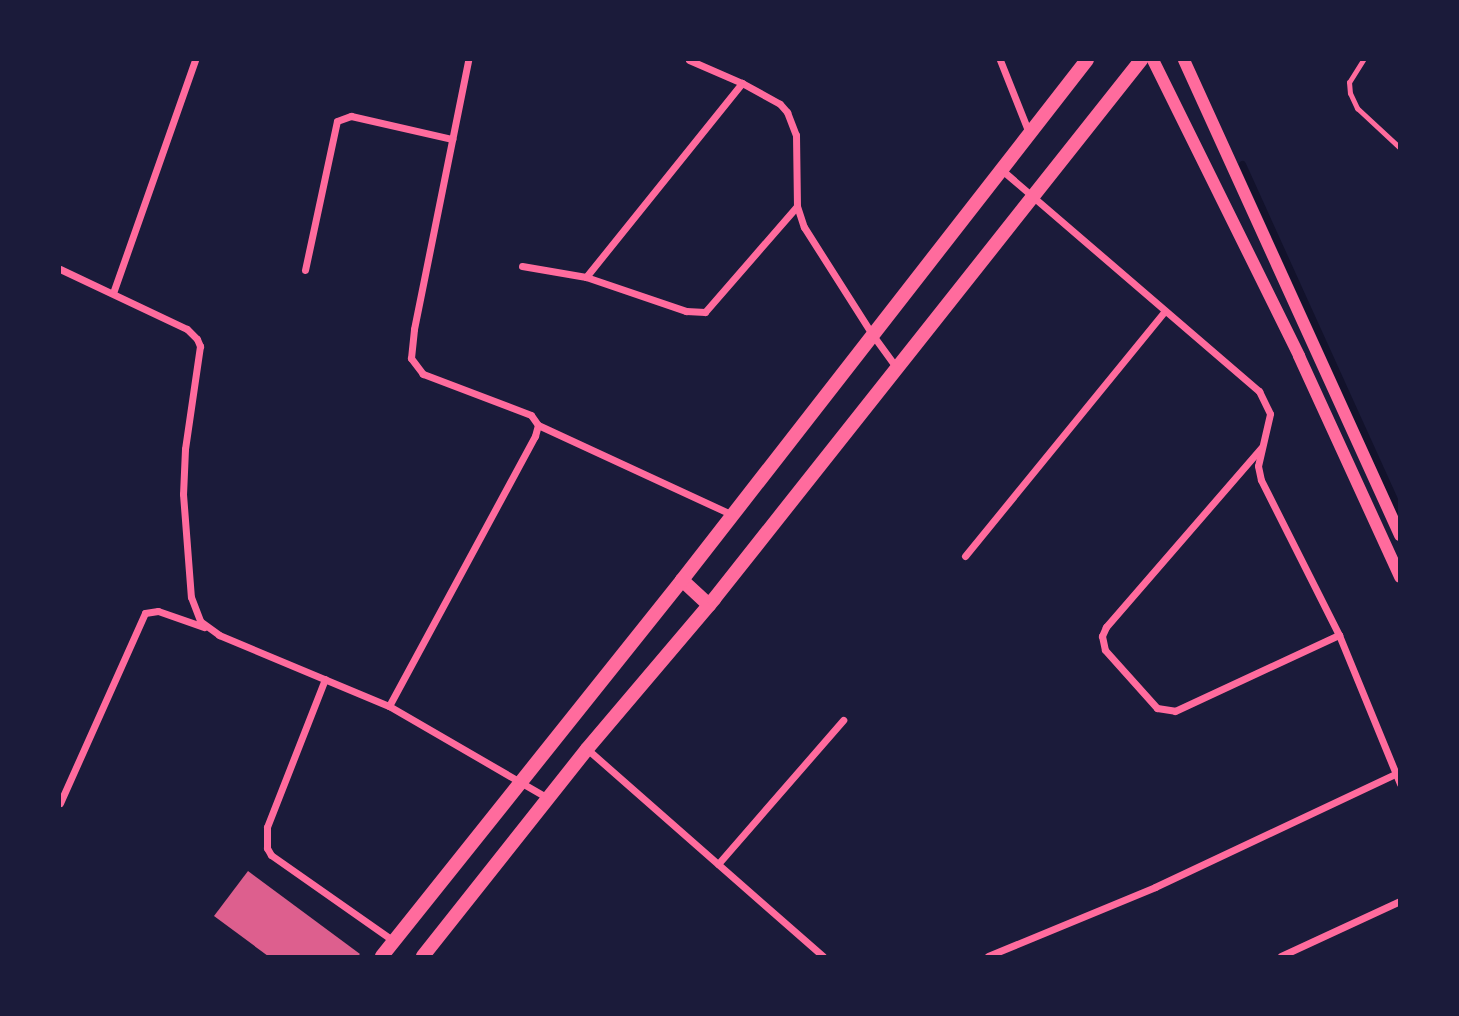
<!DOCTYPE html>
<style>
body{margin:0}
#map{position:relative;width:1459px;height:1016px;overflow:hidden;background:#1b1b3a;font-family:Arial,sans-serif}
div>[style]{position:absolute}
.stream>*{height:7px;margin:-3.5px;padding:0 3.5px;transform-origin:3.5px;border-radius:3.5px;background:#12122b}
.building>*{inset:0;background:#dd5f8e}
.service>*{height:5px;margin:-2.5px;padding:0 2.5px;transform-origin:2.5px;border-radius:2.5px;background:#ff6b9d}
.minor>*{height:7px;margin:-3.5px;padding:0 3.5px;transform-origin:3.5px;border-radius:3.5px;background:#ff6b9d}
.tertiary>*{height:12px;margin:-6px;padding:0 6px;transform-origin:6px;border-radius:6px;background:#ff6b9d}
.secondary>*{height:14px;margin:-7px;padding:0 7px;transform-origin:7px;border-radius:7px;background:#ff6b9d}
span{translate:-50% -50%;white-space:nowrap;text-align:center;line-height:1.15;-webkit-text-stroke:7px #1b1b3a;paint-order:stroke}
.frame{position:absolute;inset:0;border:61px solid #1b1b3a;pointer-events:none}
</style>
<div id="map">
<div class="stream">
<i style="left:1242px;top:164px;width:383px;rotate:65.6deg"></i>
</div>
<div class="building">
<i style="clip-path:polygon(248px 871px,360px 954px,358px 956px,268px 956px,214px 916px)"></i>
</div>
<div class="service">
<i style="left:1363px;top:60px;width:26px;rotate:122deg"></i>
<i style="left:1349px;top:82px;width:11px;rotate:85deg"></i>
<i style="left:1350px;top:93px;width:17px;rotate:65deg"></i>
<i style="left:1357px;top:108px;width:59px;rotate:42.9deg"></i>
</div>
<div class="minor">
<i style="left:689px;top:60px;width:58px;rotate:23.5deg"></i>
<i style="left:742px;top:83px;width:43px;rotate:28.9deg"></i>
<i style="left:780px;top:104px;width:11px;rotate:49deg"></i>
<i style="left:787px;top:112px;width:25px;rotate:69deg"></i>
<i style="left:796px;top:135px;width:71px;rotate:89.2deg"></i>
<i style="left:797px;top:206px;width:22px;rotate:72deg"></i>
<i style="left:804px;top:227px;width:127px;rotate:57.6deg"></i>
<i style="left:872px;top:334px;width:41px;rotate:54deg"></i>
<i style="left:1000px;top:60px;width:79px;rotate:68.3deg"></i>
<i style="left:1003px;top:171px;width:338px;rotate:40.7deg"></i>
<i style="left:1259px;top:391px;width:25px;rotate:64deg"></i>
<i style="left:1270px;top:414px;width:53px;rotate:103deg"></i>
<i style="left:1258px;top:466px;width:14px;rotate:78deg"></i>
<i style="left:1261px;top:480px;width:174px;rotate:63.3deg"></i>
<i style="left:1339px;top:635px;width:161px;rotate:67.7deg"></i>
<i style="left:522px;top:266px;width:65px;rotate:9.8deg"></i>
<i style="left:586px;top:277px;width:106px;rotate:18.8deg"></i>
<i style="left:686px;top:311px;width:19px;rotate:3deg"></i>
<i style="left:705px;top:312px;width:140px;rotate:-49deg"></i>
<i style="left:60px;top:269px;width:140px;rotate:25.3deg"></i>
<i style="left:187px;top:329px;width:14px;rotate:45deg"></i>
<i style="left:197px;top:339px;width:8px;rotate:67deg"></i>
<i style="left:200px;top:346px;width:104px;rotate:98.3deg"></i>
<i style="left:185px;top:449px;width:45px;rotate:92.5deg"></i>
<i style="left:183px;top:494px;width:103px;rotate:85.6deg"></i>
<i style="left:191px;top:597px;width:26px;rotate:69deg"></i>
<i style="left:200px;top:621px;width:24px;rotate:36deg"></i>
<i style="left:219px;top:635px;width:184px;rotate:22.7deg"></i>
<i style="left:389px;top:706px;width:184px;rotate:30.1deg"></i>
<i style="left:305px;top:270px;width:152px;rotate:-77.9deg"></i>
<i style="left:337px;top:121px;width:15px;rotate:-20deg"></i>
<i style="left:351px;top:116px;width:104px;rotate:12.8deg"></i>
<i style="left:586px;top:277px;width:249px;rotate:-51.2deg"></i>
<i style="left:113px;top:293px;width:247px;rotate:-70.6deg"></i>
<i style="left:538px;top:425px;width:215px;rotate:24.8deg"></i>
<i style="left:1261px;top:448px;width:237px;rotate:130.9deg"></i>
<i style="left:1106px;top:627px;width:10px;rotate:114deg"></i>
<i style="left:1102px;top:636px;width:14px;rotate:78deg"></i>
<i style="left:1105px;top:650px;width:78px;rotate:48.1deg"></i>
<i style="left:1157px;top:708px;width:18px;rotate:9deg"></i>
<i style="left:1175px;top:711px;width:181px;rotate:-24.9deg"></i>
<i style="left:965px;top:556px;width:316px;rotate:-50.8deg"></i>
<i style="left:325px;top:679px;width:159px;rotate:111.4deg"></i>
<i style="left:267px;top:827px;width:21px;rotate:90deg"></i>
<i style="left:267px;top:848px;width:8px;rotate:60deg"></i>
<i style="left:271px;top:855px;width:150px;rotate:35deg"></i>
<i style="left:389px;top:706px;width:307px;rotate:-61.6deg"></i>
<i style="left:535px;top:436px;width:11px;rotate:-75deg"></i>
<i style="left:538px;top:425px;width:12px;rotate:-125deg"></i>
<i style="left:531px;top:415px;width:116px;rotate:-159.2deg"></i>
<i style="left:423px;top:374px;width:20px;rotate:-127deg"></i>
<i style="left:411px;top:358px;width:29px;rotate:-84deg"></i>
<i style="left:414px;top:329px;width:274px;rotate:-78.6deg"></i>
<i style="left:587px;top:749px;width:314px;rotate:41.3deg"></i>
<i style="left:60px;top:803px;width:208px;rotate:-65.9deg"></i>
<i style="left:145px;top:613px;width:13px;rotate:-9deg"></i>
<i style="left:158px;top:611px;width:49px;rotate:19.2deg"></i>
<i style="left:718px;top:864px;width:191px;rotate:-49deg"></i>
<i style="left:988px;top:956px;width:181px;rotate:-22.4deg"></i>
<i style="left:1155px;top:887px;width:265px;rotate:-25.2deg"></i>
<i style="left:1281px;top:956px;width:131px;rotate:-24.8deg"></i>
</div>
<div class="tertiary">
<i style="left:1153px;top:60px;width:330px;rotate:63.7deg"></i>
<i style="left:1299px;top:356px;width:243px;rotate:65.4deg"></i>
<i style="left:1184px;top:60px;width:522px;rotate:65.55deg"></i>
</div>
<div class="secondary">
<i style="left:682px;top:580px;width:37px;rotate:43deg"></i>
<i style="left:382px;top:956px;width:481px;rotate:-51.4deg"></i>
<i style="left:682px;top:580px;width:659px;rotate:-52.09deg"></i>
<i style="left:423px;top:956px;width:264px;rotate:-51.6deg"></i>
<i style="left:587px;top:749px;width:197px;rotate:-49.7deg"></i>
<i style="left:714px;top:599px;width:688px;rotate:-51.61deg"></i>
</div>
<div class="frame"></div>
</div>
